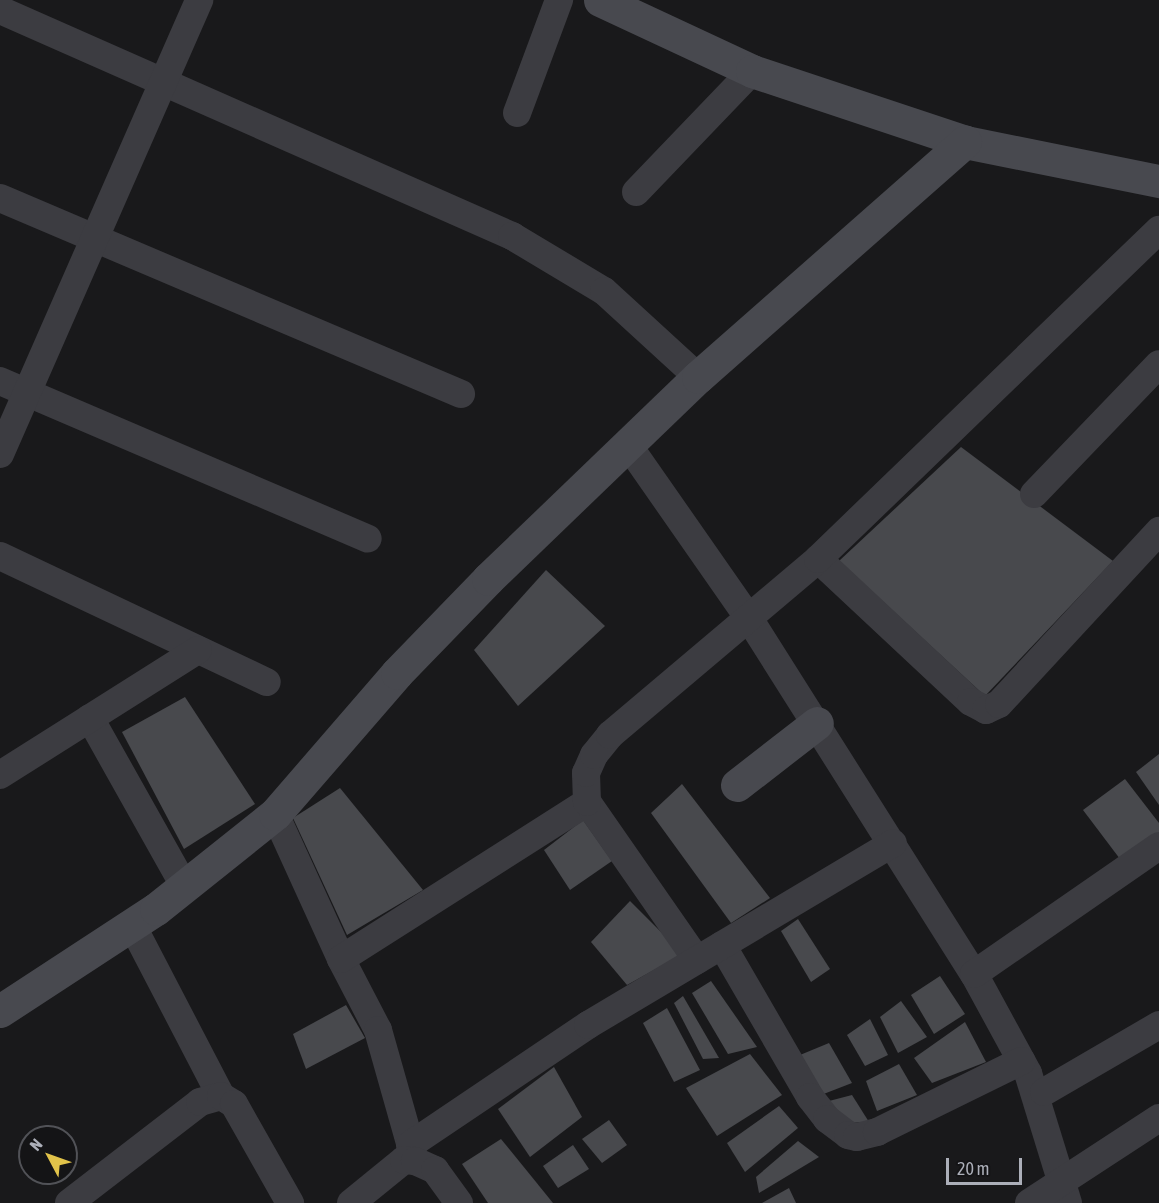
<!DOCTYPE html>
<style>
body{margin:0}
#map{position:relative;width:1159px;height:1203px;overflow:hidden;background:#19191b;font-family:"Asap Condensed",sans-serif}
div>[style]{position:absolute}
.building>*{inset:0;background:#48494d}
.street>*{height:28px;margin:-14px;padding:0 14px;transform-origin:14px;border-radius:14px;background:#3c3c41}
.secondary>*{height:33px;margin:-16.5px;padding:0 16.5px;transform-origin:16.5px;border-radius:16.5px;background:#48494f}
span{translate:-50% -50%;white-space:nowrap;text-align:center;line-height:1.15;-webkit-text-stroke:6px #141416;paint-order:stroke}
.north{position:absolute;left:18px;top:1125px;width:60px;height:60px;box-sizing:border-box;background:#141416;border:2px solid #515257;border-radius:50%;rotate:311deg;font-size:16px;font-weight:700;line-height:24px;text-align:center;color:#acafb9}
.north::after{content:'';display:block;margin:auto;width:21px;height:27px;background:#e1c34a;clip-path:polygon(50% 0,100% 100%,50% 72%,0 100%)}
.scale{position:absolute;left:946px;top:1158px;width:76px;height:27px;box-sizing:border-box;border:3px solid #acafb9;border-top:0;padding-left:8px;font-size:18px;line-height:21px;white-space:nowrap;color:#acafb9;-webkit-text-stroke:4px #141416;paint-order:stroke}
</style>
<div id="map">
<div class="building">
<i style="clip-path:polygon(961px 447px,1113px 561px,985px 696px,839px 561px)"></i>
<i style="clip-path:polygon(546px 570px,605px 626px,518px 706px,474px 650px)"></i>
<i style="clip-path:polygon(185px 697px,255px 804px,184px 849px,122px 732px)"></i>
<i style="clip-path:polygon(1159px 754px,1159px 805px,1136px 772px)"></i>
<i style="clip-path:polygon(1125px 779px,1159px 823px,1159px 833px,1120px 859px,1083px 810px)"></i>
<i style="clip-path:polygon(682px 784px,770px 898px,731px 923px,651px 813px)"></i>
<i style="clip-path:polygon(340px 788px,423px 890px,347px 935px,293px 818px)"></i>
<i style="clip-path:polygon(583px 820px,612px 861px,570px 890px,544px 850px)"></i>
<i style="clip-path:polygon(630px 901px,683px 954px,627px 985px,591px 942px)"></i>
<i style="clip-path:polygon(798px 919px,830px 969px,811px 982px,781px 931px)"></i>
<i style="clip-path:polygon(940px 976px,965px 1014px,934px 1034px,911px 995px)"></i>
<i style="clip-path:polygon(711px 981px,757px 1047px,728px 1054px,692px 993px)"></i>
<i style="clip-path:polygon(683px 996px,719px 1058px,703px 1059px,674px 1003px)"></i>
<i style="clip-path:polygon(901px 1001px,927px 1037px,898px 1053px,880px 1017px)"></i>
<i style="clip-path:polygon(346px 1005px,365px 1038px,306px 1069px,293px 1034px)"></i>
<i style="clip-path:polygon(667px 1008px,700px 1070px,674px 1082px,643px 1023px)"></i>
<i style="clip-path:polygon(870px 1019px,888px 1055px,865px 1066px,847px 1035px)"></i>
<i style="clip-path:polygon(965px 1022px,986px 1062px,932px 1083px,914px 1058px)"></i>
<i style="clip-path:polygon(829px 1043px,852px 1083px,821px 1095px,800px 1055px)"></i>
<i style="clip-path:polygon(750px 1054px,782px 1095px,717px 1136px,686px 1088px)"></i>
<i style="clip-path:polygon(899px 1064px,917px 1095px,877px 1111px,866px 1081px)"></i>
<i style="clip-path:polygon(554px 1067px,582px 1117px,530px 1157px,498px 1109px)"></i>
<i style="clip-path:polygon(852px 1095px,869px 1122px,846px 1123px,829px 1101px)"></i>
<i style="clip-path:polygon(779px 1106px,798px 1128px,745px 1172px,727px 1143px)"></i>
<i style="clip-path:polygon(609px 1120px,627px 1145px,602px 1163px,582px 1139px)"></i>
<i style="clip-path:polygon(501px 1139px,553px 1203px,488px 1203px,462px 1164px)"></i>
<i style="clip-path:polygon(798px 1141px,819px 1157px,759px 1193px,756px 1177px)"></i>
<i style="clip-path:polygon(573px 1145px,589px 1169px,558px 1188px,543px 1166px)"></i>
<i style="clip-path:polygon(789px 1188px,796px 1203px,762px 1203px)"></i>
</div>
<div class="street">
<i style="left:0;top:10px;width:560px;rotate:23.82deg"></i>
<i style="left:512px;top:236px;width:107px;rotate:30.9deg"></i>
<i style="left:604px;top:291px;width:127px;rotate:42.5deg"></i>
<i style="left:517px;top:113px;width:121px;rotate:-69.6deg"></i>
<i style="left:636px;top:192px;width:168px;rotate:-46.2deg"></i>
<i style="left:0;top:198px;width:501px;rotate:23.03deg"></i>
<i style="left:0;top:381px;width:400px;rotate:23.2deg"></i>
<i style="left:628px;top:445px;width:213px;rotate:55.1deg"></i>
<i style="left:750px;top:620px;width:419px;rotate:57.7deg"></i>
<i style="left:974px;top:974px;width:113px;rotate:61.4deg"></i>
<i style="left:1028px;top:1073px;width:136px;rotate:72.9deg"></i>
<i style="left:0;top:454px;width:496px;rotate:-66.3deg"></i>
<i style="left:1034px;top:494px;width:180px;rotate:-46.1deg"></i>
<i style="left:0;top:556px;width:295px;rotate:25.3deg"></i>
<i style="left:818px;top:559px;width:209px;rotate:43.1deg"></i>
<i style="left:971px;top:702px;width:17px;rotate:28deg"></i>
<i style="left:986px;top:710px;width:14px;rotate:-25deg"></i>
<i style="left:999px;top:704px;width:236px;rotate:-47.2deg"></i>
<i style="left:90px;top:718px;width:194px;rotate:60.7deg"></i>
<i style="left:0;top:775px;width:234px;rotate:-32.3deg"></i>
<i style="left:275px;top:814px;width:159px;rotate:65.5deg"></i>
<i style="left:341px;top:959px;width:80px;rotate:62.5deg"></i>
<i style="left:378px;top:1030px;width:136px;rotate:74.2deg"></i>
<i style="left:132px;top:925px;width:193px;rotate:62.5deg"></i>
<i style="left:722px;top:945px;width:176px;rotate:59.9deg"></i>
<i style="left:810px;top:1097px;width:28px;rotate:52deg"></i>
<i style="left:827px;top:1119px;width:26px;rotate:37deg"></i>
<i style="left:848px;top:1135px;width:9px;rotate:13deg"></i>
<i style="left:857px;top:1137px;width:21px;rotate:-14deg"></i>
<i style="left:877px;top:1132px;width:161px;rotate:-26.2deg"></i>
<i style="left:341px;top:959px;width:292px;rotate:-32.5deg"></i>
<i style="left:697px;top:960px;width:193px;rotate:-124.8deg"></i>
<i style="left:587px;top:802px;width:29px;rotate:-92deg"></i>
<i style="left:586px;top:773px;width:20px;rotate:-66deg"></i>
<i style="left:594px;top:755px;width:26px;rotate:-51deg"></i>
<i style="left:610px;top:735px;width:272px;rotate:-40.2deg"></i>
<i style="left:818px;top:559px;width:474px;rotate:-44deg"></i>
<i style="left:974px;top:974px;width:225px;rotate:-34.7deg"></i>
<i style="left:1044px;top:1092px;width:133px;rotate:-30.2deg"></i>
<i style="left:410px;top:1145px;width:215px;rotate:-34deg"></i>
<i style="left:588px;top:1025px;width:355px;rotate:-30.8deg"></i>
<i style="left:69px;top:1203px;width:165px;rotate:-37.6deg"></i>
<i style="left:200px;top:1102px;width:22px;rotate:-16deg"></i>
<i style="left:221px;top:1096px;width:15px;rotate:32deg"></i>
<i style="left:234px;top:1104px;width:114px;rotate:60.5deg"></i>
<i style="left:351px;top:1203px;width:68px;rotate:-39.1deg"></i>
<i style="left:404px;top:1160px;width:11px;rotate:5deg"></i>
<i style="left:415px;top:1161px;width:22px;rotate:24deg"></i>
<i style="left:435px;top:1170px;width:41px;rotate:54deg"></i>
<i style="left:1029px;top:1203px;width:155px;rotate:-33.2deg"></i>
</div>
<div class="secondary">
<i style="left:600px;top:0;width:168px;rotate:25deg"></i>
<i style="left:752px;top:71px;width:225px;rotate:18.4deg"></i>
<i style="left:965px;top:142px;width:198px;rotate:11.4deg"></i>
<i style="left:737px;top:785px;width:101px;rotate:-37.8deg"></i>
<i style="left:0;top:1011px;width:186px;rotate:-33.2deg"></i>
<i style="left:156px;top:909px;width:152px;rotate:-38.6deg"></i>
<i style="left:275px;top:814px;width:186px;rotate:-49.1deg"></i>
<i style="left:397px;top:673px;width:131px;rotate:-45.9deg"></i>
<i style="left:488px;top:579px;width:291px;rotate:-43.9deg"></i>
<i style="left:698px;top:377px;width:356px;rotate:-41.4deg"></i>
</div>
<div class="north">N</div>
<div class="scale">20 m</div>
</div>
